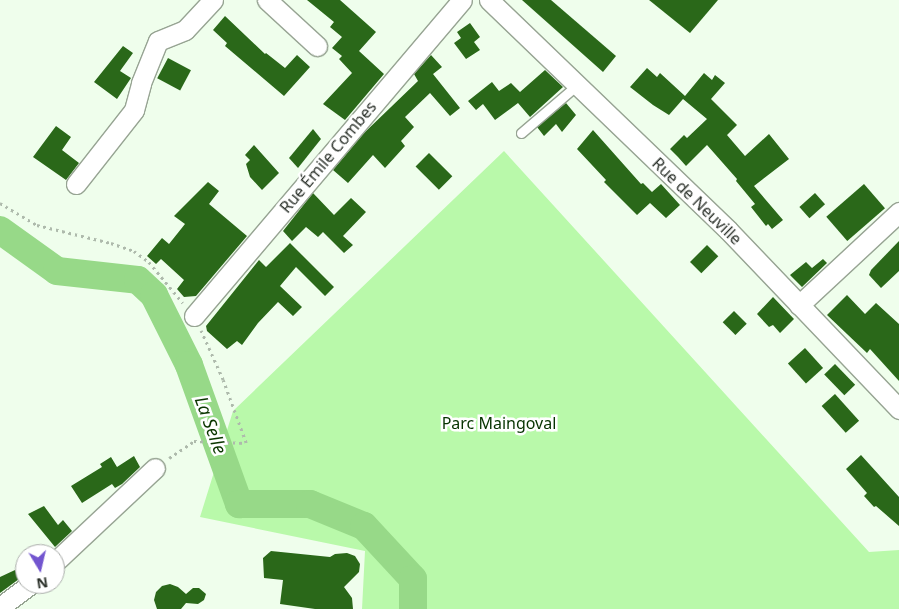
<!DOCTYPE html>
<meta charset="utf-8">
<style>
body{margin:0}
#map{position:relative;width:899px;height:609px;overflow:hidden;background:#effeec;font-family:"Noto Sans",sans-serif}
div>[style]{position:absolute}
.green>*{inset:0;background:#b9f9aa}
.river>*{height:28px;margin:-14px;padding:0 14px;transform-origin:14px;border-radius:14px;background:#97d988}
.building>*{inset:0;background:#2a6819;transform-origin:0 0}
.path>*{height:2.5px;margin-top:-1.25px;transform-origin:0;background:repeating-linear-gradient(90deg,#aebaac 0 2.5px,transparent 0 6.5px)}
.roads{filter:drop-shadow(1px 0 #97a493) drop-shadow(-1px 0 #97a493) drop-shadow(0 1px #97a493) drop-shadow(0 -1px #97a493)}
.lane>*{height:9px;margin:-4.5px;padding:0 4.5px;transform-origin:4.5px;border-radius:4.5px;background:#fff}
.street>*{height:19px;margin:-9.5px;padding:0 9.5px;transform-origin:9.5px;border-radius:9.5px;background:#fff}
span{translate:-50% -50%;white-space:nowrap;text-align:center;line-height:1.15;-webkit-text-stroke:5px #fff;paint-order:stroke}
.street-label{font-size:16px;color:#292f28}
.park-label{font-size:16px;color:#063300}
.water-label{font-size:18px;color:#0b3700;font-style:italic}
.north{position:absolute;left:15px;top:544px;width:50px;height:50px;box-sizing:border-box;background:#fff;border:1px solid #a9aca9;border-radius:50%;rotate:171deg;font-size:14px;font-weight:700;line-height:20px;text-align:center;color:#292f28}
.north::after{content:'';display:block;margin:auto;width:18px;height:22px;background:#7255cf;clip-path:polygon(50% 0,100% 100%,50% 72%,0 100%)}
</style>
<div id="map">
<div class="green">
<i style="clip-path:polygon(504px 151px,869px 552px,899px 550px,899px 609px,362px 609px,365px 551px,200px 517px,233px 411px)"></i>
</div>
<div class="river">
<i style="left:0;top:230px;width:70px;rotate:35.7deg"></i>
<i style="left:57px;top:271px;width:81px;rotate:6.3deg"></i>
<i style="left:138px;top:280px;width:22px;rotate:43deg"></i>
<i style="left:154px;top:295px;width:78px;rotate:63.4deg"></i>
<i style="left:189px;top:365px;width:148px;rotate:70.2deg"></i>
<i style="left:239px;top:504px;width:71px"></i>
<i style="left:310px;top:504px;width:58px;rotate:22.2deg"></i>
<i style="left:364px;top:526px;width:72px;rotate:47.2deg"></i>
<i style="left:413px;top:579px;width:30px;rotate:90deg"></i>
</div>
<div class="building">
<i style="clip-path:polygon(307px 0,340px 0,376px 32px,359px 51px,384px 74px,345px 120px,323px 104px,352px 73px,339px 59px,342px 56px,332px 48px,342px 37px,330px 27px,334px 22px)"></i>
<i style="clip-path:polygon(522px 0,551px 0,616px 56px,603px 72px)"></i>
<i style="clip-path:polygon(649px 0,718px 0,690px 33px)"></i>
<i style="clip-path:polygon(225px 16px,265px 54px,266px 53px,285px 68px,297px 55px,310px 67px,284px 96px,225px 46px,227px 43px,213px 30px)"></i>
<i style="clip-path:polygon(470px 23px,480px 37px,474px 42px,480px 50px,466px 59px,454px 43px,461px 38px,457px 32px)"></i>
<i style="clip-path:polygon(123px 46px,133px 53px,120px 71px,131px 78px,117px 99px,94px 82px)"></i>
<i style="clip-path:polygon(431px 55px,442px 67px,433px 74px,460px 108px,450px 116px,430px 93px,405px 117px,414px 127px,401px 141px,405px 146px,385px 168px,373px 155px,348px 183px,333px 170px,364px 133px,418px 81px,414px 74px)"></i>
<i style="left:168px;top:58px;width:26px;height:23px;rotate:28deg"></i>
<i style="clip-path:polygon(647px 68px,657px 77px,660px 73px,685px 96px,704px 73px,712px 80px,715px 75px,725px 83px,711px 99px,737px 125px,727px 135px,745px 156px,769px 134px,789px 159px,754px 186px,783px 220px,772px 229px,768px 224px,766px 226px,751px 207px,755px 204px,736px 181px,737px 179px,707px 145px,686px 166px,678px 157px,670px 149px,684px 135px,687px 138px,707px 119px,683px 99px,669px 115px,653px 105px,630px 87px)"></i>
<i style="clip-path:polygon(545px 70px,563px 87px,530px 117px,518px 103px,495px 120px,483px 104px,476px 110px,468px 101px,492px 82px,499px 91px,511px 83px,520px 92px)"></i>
<i style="clip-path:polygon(566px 103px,576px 115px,562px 132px,556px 124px,544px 136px,537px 127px)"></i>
<i style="clip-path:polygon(56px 126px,71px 137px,62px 150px,79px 163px,66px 180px,33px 157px)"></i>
<i style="clip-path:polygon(313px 129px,321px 139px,298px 168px,289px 158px)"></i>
<i style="clip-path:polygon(593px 130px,641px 184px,643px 183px,652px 192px,661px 184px,680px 205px,666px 218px,650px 203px,637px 215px,604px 182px,606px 180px,577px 149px)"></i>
<i style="clip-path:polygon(254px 145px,279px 173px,262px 190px,250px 177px,246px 164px,250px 160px,245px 155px)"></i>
<i style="left:429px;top:153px;width:33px;height:19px;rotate:45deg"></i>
<i style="clip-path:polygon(208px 182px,219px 191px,209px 204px,247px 236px,196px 296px,184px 297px,177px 289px,184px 280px,161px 259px,156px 264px,147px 256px,162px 238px,169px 244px,185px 224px,174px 216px)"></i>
<i style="left:864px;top:184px;width:32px;height:50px;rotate:49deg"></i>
<i style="clip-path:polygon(313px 193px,334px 215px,351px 198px,366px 212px,343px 236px,353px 245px,344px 253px,323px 232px,318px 237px,306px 227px,292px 241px,283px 231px)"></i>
<i style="left:815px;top:193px;width:15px;height:21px;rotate:48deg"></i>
<i style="clip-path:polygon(899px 241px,899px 271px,881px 288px,869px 275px,871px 270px)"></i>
<i style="clip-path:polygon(290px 243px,334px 287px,325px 296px,296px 267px,280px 286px,302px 307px,293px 316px,278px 302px,258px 323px,242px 345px,237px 341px,227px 349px,207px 331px,206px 326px,259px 260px,266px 267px)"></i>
<i style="left:707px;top:245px;width:16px;height:24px;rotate:45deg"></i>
<i style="clip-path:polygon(823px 259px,827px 263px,802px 287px,790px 275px,806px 262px,812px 268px)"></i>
<i style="clip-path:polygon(847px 295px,865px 314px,876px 303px,899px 324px,899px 381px,870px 349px,867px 353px,827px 315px)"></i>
<i style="clip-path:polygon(773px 297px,794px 319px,780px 333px,773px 325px,769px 327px,757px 314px)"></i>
<i style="left:734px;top:311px;width:18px;height:16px;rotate:45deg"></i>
<i style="left:805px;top:348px;width:27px;height:23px;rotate:48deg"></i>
<i style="left:835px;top:364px;width:29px;height:15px;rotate:46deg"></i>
<i style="left:835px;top:394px;width:36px;height:18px;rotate:48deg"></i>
<i style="clip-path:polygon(861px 455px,899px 497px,899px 526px,876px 506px,874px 507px,864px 496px,867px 493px,846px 469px)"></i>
<i style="clip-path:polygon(134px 456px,140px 467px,122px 484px,115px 488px,112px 484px,82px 503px,71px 486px,102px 467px,100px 464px,111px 457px,117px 467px)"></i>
<i style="clip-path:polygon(44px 506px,58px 525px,63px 520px,72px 531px,55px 547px,28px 514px)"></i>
<i style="clip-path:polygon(271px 551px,330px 557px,335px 554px,347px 553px,355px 556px,360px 564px,359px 572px,344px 587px,352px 598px,353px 609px,315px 609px,280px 604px,283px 580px,264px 578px,263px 558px)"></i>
<i style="clip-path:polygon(15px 570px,19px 579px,0 593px,0 577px)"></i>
<i style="clip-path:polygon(170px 584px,178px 587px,186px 594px,193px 588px,199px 588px,206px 594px,204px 600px,198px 604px,186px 603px,181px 609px,157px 609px,154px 600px,156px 592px,162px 586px)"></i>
</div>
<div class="path">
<i style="left:0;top:203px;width:43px;rotate:30.7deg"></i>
<i style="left:37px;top:225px;width:76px;rotate:13.7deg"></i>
<i style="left:111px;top:243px;width:24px;rotate:19deg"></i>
<i style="left:134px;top:251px;width:19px;rotate:36deg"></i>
<i style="left:149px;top:262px;width:53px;rotate:50.3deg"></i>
<i style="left:169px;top:458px;width:30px;rotate:-34deg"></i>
<i style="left:194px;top:441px;width:52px;rotate:2.2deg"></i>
<i style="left:246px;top:443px;width:67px;rotate:-110.1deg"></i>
<i style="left:223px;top:380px;width:54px;rotate:-114.2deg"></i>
</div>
<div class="roads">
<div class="lane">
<i style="left:521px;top:133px;width:74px;rotate:-40.6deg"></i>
</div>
<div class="street">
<i style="left:267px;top:0;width:68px;rotate:42.6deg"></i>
<i style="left:489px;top:0;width:332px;rotate:43.9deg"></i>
<i style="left:728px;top:230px;width:248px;rotate:46.3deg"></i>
<i style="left:76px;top:184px;width:94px;rotate:-51.9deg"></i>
<i style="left:134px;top:110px;width:28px;rotate:-75deg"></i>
<i style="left:141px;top:83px;width:45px;rotate:-68deg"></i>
<i style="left:158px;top:41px;width:29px;rotate:-22deg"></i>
<i style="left:185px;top:30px;width:41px;rotate:-47deg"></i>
<i style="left:799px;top:305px;width:137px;rotate:-42.9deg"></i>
<i style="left:194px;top:316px;width:414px;rotate:-49.7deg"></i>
<i style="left:55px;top:562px;width:137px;rotate:-43.2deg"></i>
<i style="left:0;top:607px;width:39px;rotate:-37deg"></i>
</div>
</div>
<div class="street-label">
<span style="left:328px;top:157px;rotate:-50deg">Rue Émile Combes</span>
<span style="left:697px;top:201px;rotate:44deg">Rue de Neuville</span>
</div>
<div class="park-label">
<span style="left:499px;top:423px">Parc Maingoval</span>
</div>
<div class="water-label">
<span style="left:211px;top:425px;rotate:70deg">La Selle</span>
</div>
<div class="north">N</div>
</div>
